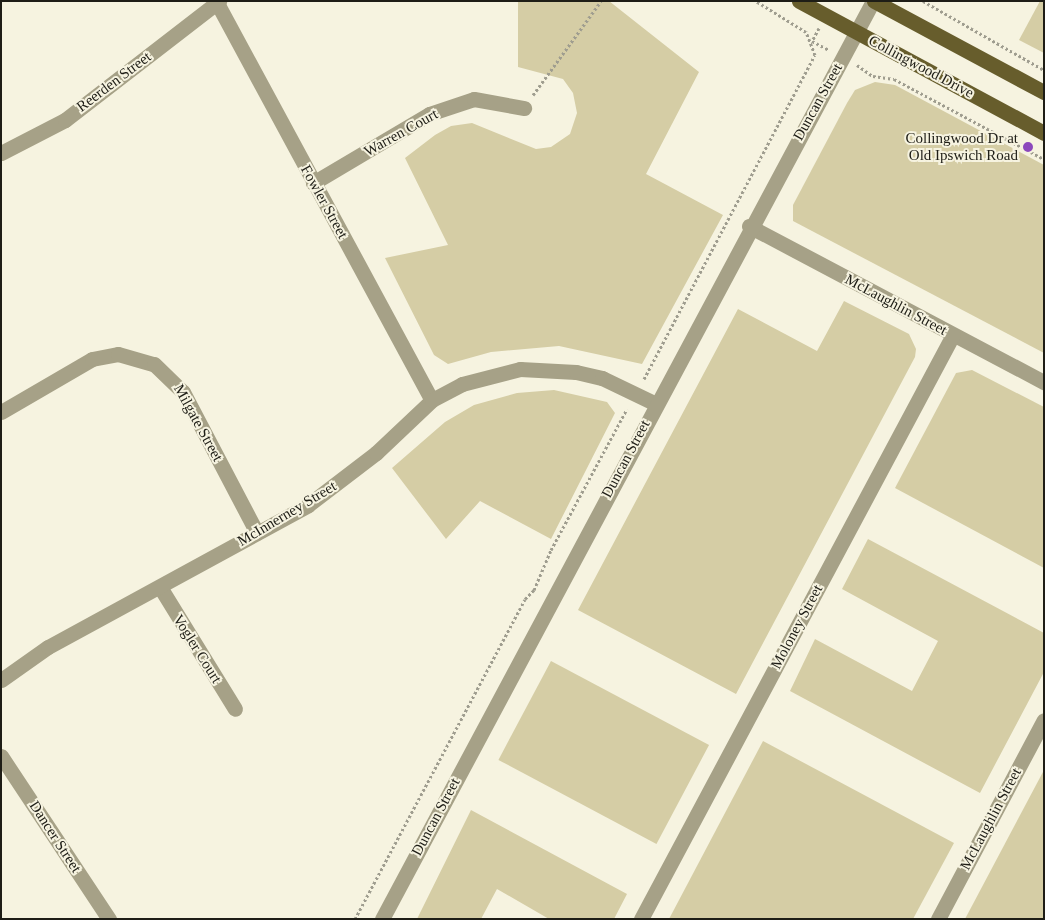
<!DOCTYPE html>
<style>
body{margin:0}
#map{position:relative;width:1045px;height:920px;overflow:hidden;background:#f6f3e0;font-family:Georgia,serif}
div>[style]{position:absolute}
.green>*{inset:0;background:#d5cda5;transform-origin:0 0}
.path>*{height:3px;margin-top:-1.5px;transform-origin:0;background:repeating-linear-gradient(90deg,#9f9d8f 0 2.5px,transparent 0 5px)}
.minor>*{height:15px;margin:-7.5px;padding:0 7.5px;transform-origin:7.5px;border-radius:7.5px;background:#a6a187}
.major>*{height:15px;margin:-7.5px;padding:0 7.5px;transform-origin:7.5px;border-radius:7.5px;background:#675d2c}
.dots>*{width:14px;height:14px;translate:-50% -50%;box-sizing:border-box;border:2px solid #f6f3e0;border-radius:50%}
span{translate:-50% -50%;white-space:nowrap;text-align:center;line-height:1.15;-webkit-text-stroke:4px #f6f3e0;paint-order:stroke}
.street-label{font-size:15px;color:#1e1d16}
.poi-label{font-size:15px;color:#1e1d16}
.right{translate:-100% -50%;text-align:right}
.frame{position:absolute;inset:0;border:2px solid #1e1d16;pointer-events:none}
</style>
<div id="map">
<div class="green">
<i style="clip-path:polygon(518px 1px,609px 1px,699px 72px,646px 174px,723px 215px,642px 364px,559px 346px,491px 352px,448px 364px,434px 355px,385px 258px,448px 245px,405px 158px,435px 135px,451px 126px,472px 123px,536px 149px,551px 147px,570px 134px,577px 113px,573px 93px,563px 79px,518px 67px)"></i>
<i style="clip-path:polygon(1040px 1px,1044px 1px,1044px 53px,1019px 40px)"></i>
<i style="clip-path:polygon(875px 82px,895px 85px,1044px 165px,1044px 353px,793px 221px,793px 205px,847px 103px,855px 90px)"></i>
<i style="clip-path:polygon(844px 301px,909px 334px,916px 349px,915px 357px,736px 694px,578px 610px,738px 309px,817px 351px)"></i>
<i style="clip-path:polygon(972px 370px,1044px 407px,1044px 568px,895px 488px,956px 373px)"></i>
<i style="clip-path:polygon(554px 390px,607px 402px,615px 413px,551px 539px,480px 501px,446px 539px,392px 468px,445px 422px,474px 405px,517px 393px)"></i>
<i style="clip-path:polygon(868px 539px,1044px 633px,1044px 672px,980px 793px,790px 691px,815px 639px,912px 691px,938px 641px,842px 589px)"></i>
<i style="left:551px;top:661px;width:179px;height:112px;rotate:28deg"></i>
<i style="clip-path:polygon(763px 741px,954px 843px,913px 919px,669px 919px)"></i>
<i style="clip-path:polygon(1044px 770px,1044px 919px,965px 919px)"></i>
<i style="clip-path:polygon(471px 810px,627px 894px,614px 919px,549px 919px,497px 889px,481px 919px,417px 919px)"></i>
</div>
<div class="path">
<i style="left:923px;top:1px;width:139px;rotate:29.7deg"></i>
<i style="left:819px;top:28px;width:15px;rotate:118deg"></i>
<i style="left:812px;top:41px;width:19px;rotate:28deg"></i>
<i style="left:857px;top:65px;width:19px;rotate:35deg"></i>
<i style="left:873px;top:76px;width:21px;rotate:8deg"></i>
<i style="left:894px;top:79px;width:170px;rotate:28.1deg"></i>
<i style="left:533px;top:95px;width:116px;rotate:-54.1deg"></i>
<i style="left:644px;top:379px;width:366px;rotate:-62.2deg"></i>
<i style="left:815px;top:55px;width:25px;rotate:-111deg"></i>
<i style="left:806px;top:32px;width:59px;rotate:-148.2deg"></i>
<i style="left:355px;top:919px;width:362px;rotate:-62deg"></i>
<i style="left:525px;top:599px;width:13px;rotate:-45deg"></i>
<i style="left:534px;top:590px;width:43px;rotate:-67deg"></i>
<i style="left:551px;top:550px;width:160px;rotate:-61.7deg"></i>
</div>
<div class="minor">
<i style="left:217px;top:3px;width:451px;rotate:61.6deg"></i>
<i style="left:1px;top:153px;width:72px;rotate:-27.3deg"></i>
<i style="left:65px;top:120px;width:195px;rotate:-37.7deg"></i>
<i style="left:313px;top:183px;width:135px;rotate:-30.7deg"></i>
<i style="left:429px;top:114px;width:47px;rotate:-18.4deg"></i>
<i style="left:474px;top:99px;width:51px;rotate:10.2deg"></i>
<i style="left:749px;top:226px;width:334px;rotate:27.9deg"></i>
<i style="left:1px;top:412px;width:105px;rotate:-30.2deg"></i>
<i style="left:92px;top:359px;width:26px;rotate:-11deg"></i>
<i style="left:118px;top:354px;width:37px;rotate:16deg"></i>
<i style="left:154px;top:364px;width:40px;rotate:44deg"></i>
<i style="left:183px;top:392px;width:159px;rotate:62.3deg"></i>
<i style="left:160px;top:587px;width:143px;rotate:58.4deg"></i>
<i style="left:1px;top:680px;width:57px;rotate:-35.1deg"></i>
<i style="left:48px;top:647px;width:296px;rotate:-28.6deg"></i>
<i style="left:308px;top:505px;width:86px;rotate:-37.4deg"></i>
<i style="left:376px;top:453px;width:77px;rotate:-43.4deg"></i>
<i style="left:432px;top:400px;width:34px;rotate:-28deg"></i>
<i style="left:462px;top:384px;width:60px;rotate:-14.5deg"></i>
<i style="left:520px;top:369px;width:56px;rotate:3.1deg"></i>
<i style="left:576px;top:372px;width:27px;rotate:13deg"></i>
<i style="left:602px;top:378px;width:60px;rotate:25.7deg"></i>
<i style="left:1px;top:756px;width:196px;rotate:56.5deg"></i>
<i style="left:382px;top:919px;width:1041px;rotate:-61.86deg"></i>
<i style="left:641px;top:919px;width:662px;rotate:-61.89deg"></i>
<i style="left:938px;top:919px;width:225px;rotate:-62deg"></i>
</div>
<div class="major">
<i style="left:799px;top:1px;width:278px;rotate:28.3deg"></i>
<i style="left:874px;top:1px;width:193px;rotate:28.2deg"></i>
</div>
<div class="dots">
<i style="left:1028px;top:147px;background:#8c48bc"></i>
</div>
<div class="street-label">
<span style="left:921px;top:67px;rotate:28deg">Collingwood Drive</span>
<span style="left:114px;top:82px;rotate:-37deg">Reerden Street</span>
<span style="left:818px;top:102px;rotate:-61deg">Duncan Street</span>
<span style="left:401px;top:133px;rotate:-29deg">Warren Court</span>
<span style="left:324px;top:202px;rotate:61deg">Fowler Street</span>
<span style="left:896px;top:305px;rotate:28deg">McLaughlin Street</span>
<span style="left:198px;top:423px;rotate:61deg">Milgate Street</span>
<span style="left:626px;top:459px;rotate:-62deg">Duncan Street</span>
<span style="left:287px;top:514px;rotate:-31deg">McInnerney Street</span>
<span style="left:797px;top:627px;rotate:-62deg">Moloney Street</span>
<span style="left:197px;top:649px;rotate:58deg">Vogler Court</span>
<span style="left:436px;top:817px;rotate:-62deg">Duncan Street</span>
<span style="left:991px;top:819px;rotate:-62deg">McLaughlin Street</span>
<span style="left:55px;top:837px;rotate:57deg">Dancer Street</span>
</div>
<div class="poi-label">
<span class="right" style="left:1018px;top:147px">Collingwood Dr at<br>Old Ipswich Road</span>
</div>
<div class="frame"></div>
</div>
